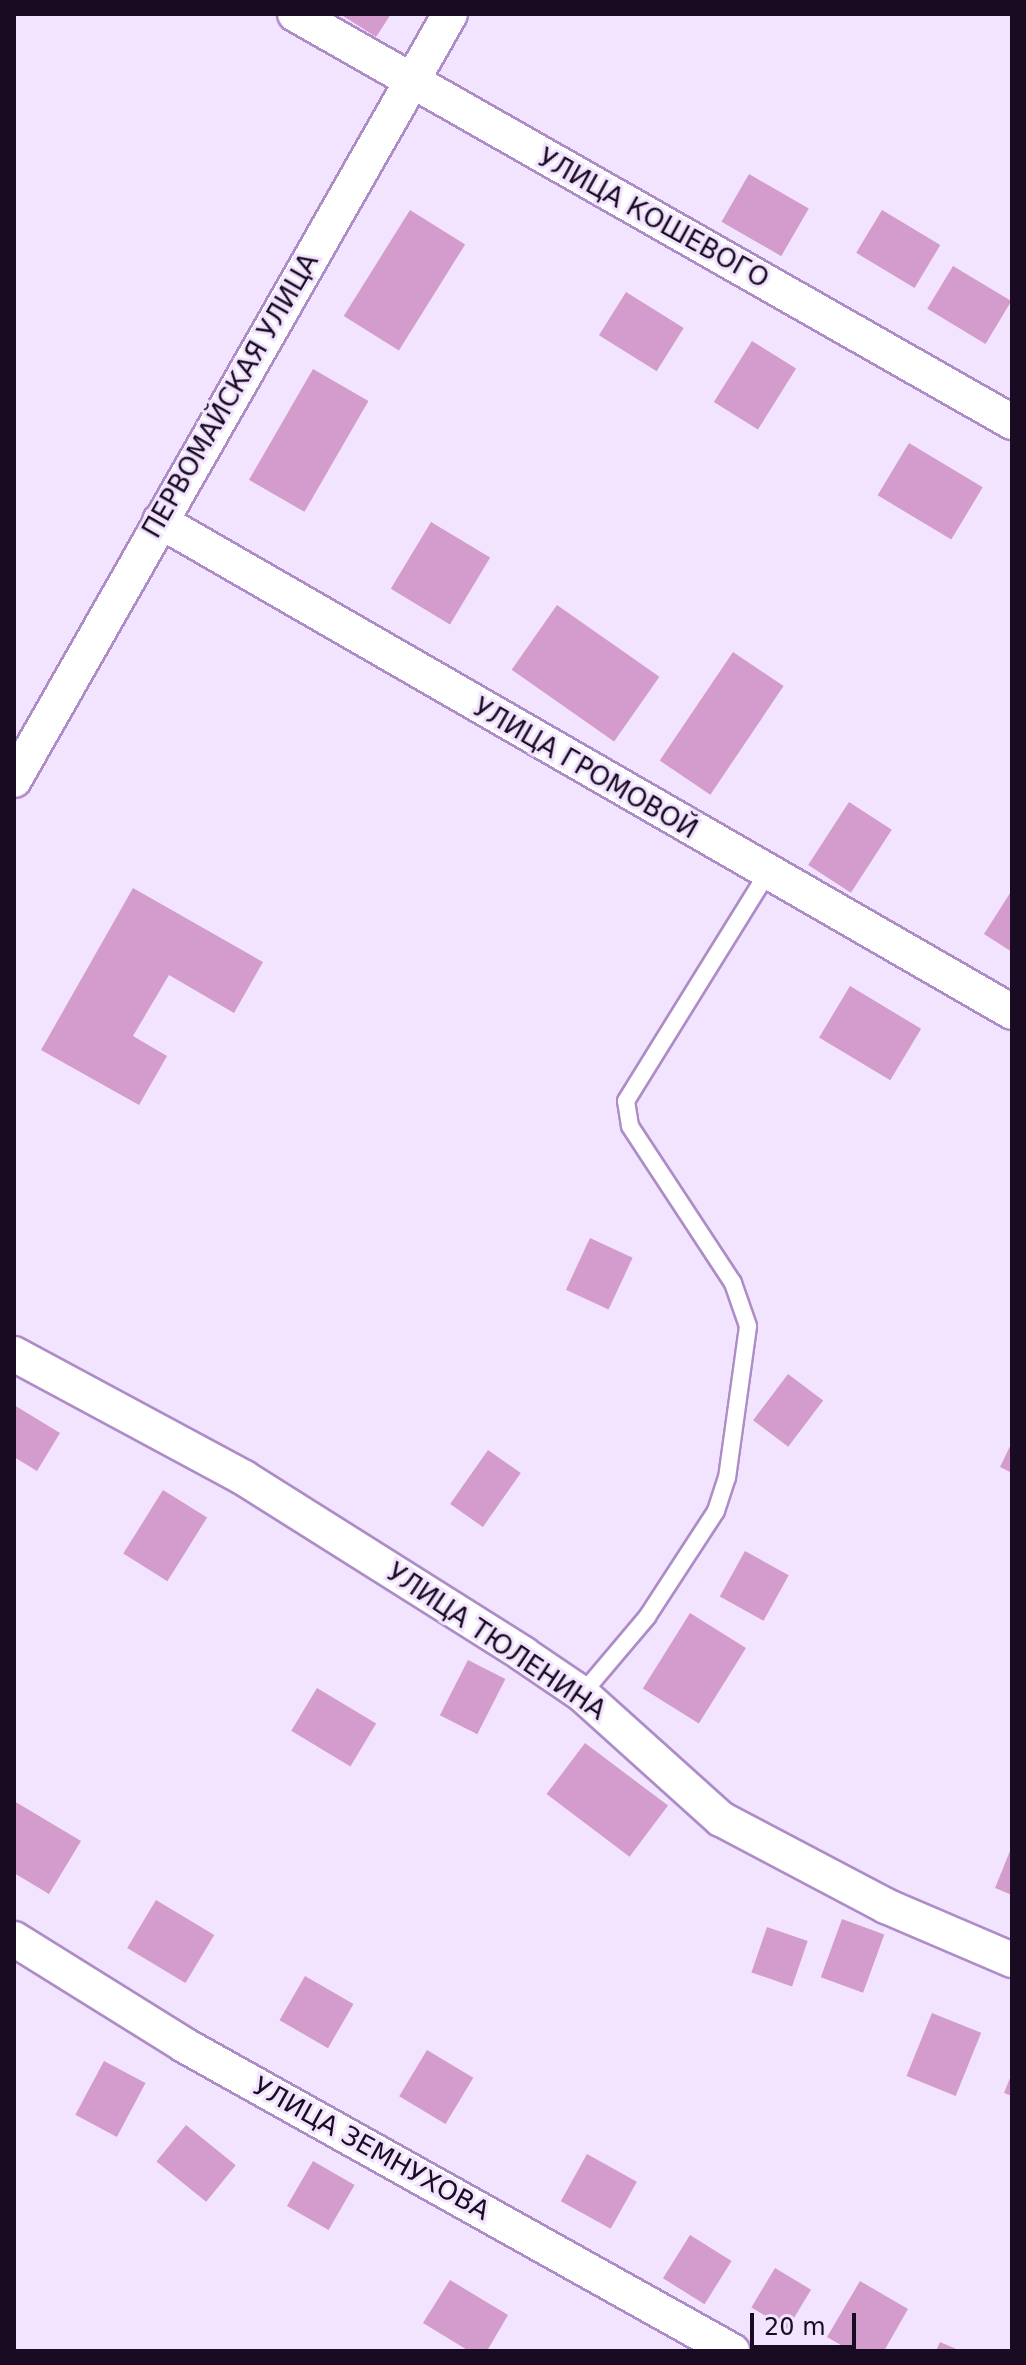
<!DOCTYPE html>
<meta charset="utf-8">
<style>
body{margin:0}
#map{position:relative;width:1026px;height:2365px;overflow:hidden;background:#f2e4fe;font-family:"DejaVu Sans",sans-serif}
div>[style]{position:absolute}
.building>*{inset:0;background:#d39ccd;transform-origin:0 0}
.roads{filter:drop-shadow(2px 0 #ae8cc8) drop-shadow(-2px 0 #ae8cc8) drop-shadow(0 2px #ae8cc8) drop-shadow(0 -2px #ae8cc8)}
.service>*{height:16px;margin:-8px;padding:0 8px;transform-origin:8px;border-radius:8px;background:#fff}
.minor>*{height:34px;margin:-17px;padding:0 17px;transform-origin:17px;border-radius:17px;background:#fff}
span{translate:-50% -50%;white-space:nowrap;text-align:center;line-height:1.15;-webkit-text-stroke:6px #f2e4fe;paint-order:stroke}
.street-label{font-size:26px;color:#190c22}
.frame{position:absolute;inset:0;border:16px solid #190c22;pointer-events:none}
.scale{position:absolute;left:750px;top:2313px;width:106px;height:36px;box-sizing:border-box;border:4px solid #190c22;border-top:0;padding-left:10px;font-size:24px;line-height:28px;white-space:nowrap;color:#190c22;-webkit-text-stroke:6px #f2e4fe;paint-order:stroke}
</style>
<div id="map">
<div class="building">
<i style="clip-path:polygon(340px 14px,391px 14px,376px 37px)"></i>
<i style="left:749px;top:174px;width:69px;height:55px;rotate:30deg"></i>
<i style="left:410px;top:210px;width:65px;height:125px;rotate:32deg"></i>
<i style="left:882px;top:210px;width:68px;height:50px;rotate:31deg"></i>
<i style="left:953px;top:266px;width:68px;height:50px;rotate:31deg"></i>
<i style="left:626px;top:292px;width:68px;height:51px;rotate:32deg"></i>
<i style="left:752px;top:341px;width:52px;height:72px;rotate:32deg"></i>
<i style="left:313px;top:369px;width:64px;height:128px;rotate:30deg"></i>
<i style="left:909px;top:443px;width:86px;height:61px;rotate:31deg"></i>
<i style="left:431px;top:522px;width:69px;height:78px;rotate:31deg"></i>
<i style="left:557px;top:605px;width:125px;height:79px;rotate:35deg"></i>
<i style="left:733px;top:652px;width:61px;height:131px;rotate:34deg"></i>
<i style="left:849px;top:802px;width:51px;height:75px;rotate:33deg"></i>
<i style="clip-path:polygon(133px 888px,263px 962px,234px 1013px,169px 975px,133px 1036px,167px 1056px,139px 1105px,41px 1050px)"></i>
<i style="clip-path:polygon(1012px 890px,1012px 952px,984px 934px)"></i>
<i style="left:850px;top:986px;width:83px;height:60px;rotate:31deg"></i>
<i style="left:590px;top:1238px;width:47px;height:57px;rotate:25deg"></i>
<i style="left:788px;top:1374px;width:44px;height:58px;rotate:37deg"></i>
<i style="clip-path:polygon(14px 1405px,60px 1433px,37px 1471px,14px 1457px)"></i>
<i style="clip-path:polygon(1012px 1442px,1012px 1473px,1000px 1467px)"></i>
<i style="left:488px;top:1450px;width:40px;height:66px;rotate:35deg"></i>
<i style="left:163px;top:1490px;width:52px;height:75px;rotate:32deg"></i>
<i style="left:745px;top:1551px;width:50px;height:52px;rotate:29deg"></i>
<i style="left:690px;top:1613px;width:66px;height:89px;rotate:32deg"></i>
<i style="left:468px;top:1660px;width:42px;height:62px;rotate:27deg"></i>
<i style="left:317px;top:1688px;width:69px;height:50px;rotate:31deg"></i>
<i style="left:585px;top:1743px;width:104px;height:64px;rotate:37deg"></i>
<i style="clip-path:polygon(14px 1801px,81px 1841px,49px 1894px,14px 1873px)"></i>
<i style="clip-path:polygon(1012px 1846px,1012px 1895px,995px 1888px)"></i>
<i style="left:156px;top:1900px;width:68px;height:56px;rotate:31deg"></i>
<i style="left:842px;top:1919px;width:45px;height:62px;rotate:20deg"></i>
<i style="left:767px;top:1927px;width:43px;height:48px;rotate:19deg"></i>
<i style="left:305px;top:1976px;width:56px;height:51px;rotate:30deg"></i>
<i style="left:932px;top:2013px;width:53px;height:68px;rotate:22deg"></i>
<i style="left:427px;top:2050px;width:54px;height:54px;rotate:31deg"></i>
<i style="left:104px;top:2061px;width:47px;height:61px;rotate:28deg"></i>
<i style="clip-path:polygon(1012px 2073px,1012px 2096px,1004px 2093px)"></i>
<i style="left:186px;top:2125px;width:64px;height:47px;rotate:39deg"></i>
<i style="left:587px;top:2154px;width:57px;height:54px;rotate:29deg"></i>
<i style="left:313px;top:2161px;width:48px;height:52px;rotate:30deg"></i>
<i style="left:690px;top:2235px;width:49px;height:51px;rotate:32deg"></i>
<i style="left:775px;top:2268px;width:42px;height:46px;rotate:31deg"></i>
<i style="clip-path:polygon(450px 2280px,508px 2315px,487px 2351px,469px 2351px,423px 2323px)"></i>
<i style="clip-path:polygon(860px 2281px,908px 2309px,884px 2351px,851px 2351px,827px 2337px)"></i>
<i style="clip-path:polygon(940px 2342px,961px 2351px,936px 2351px)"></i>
</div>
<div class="roads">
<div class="service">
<i style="left:582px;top:1694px;width:101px;rotate:-49.8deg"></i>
<i style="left:647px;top:1617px;width:126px;rotate:-56.9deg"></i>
<i style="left:716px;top:1511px;width:35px;rotate:-72deg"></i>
<i style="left:727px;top:1478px;width:153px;rotate:-82.1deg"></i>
<i style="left:748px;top:1326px;width:46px;rotate:-109.2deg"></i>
<i style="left:733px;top:1283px;width:188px;rotate:-123.3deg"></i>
<i style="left:630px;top:1126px;width:25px;rotate:-99deg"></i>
<i style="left:626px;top:1101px;width:266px;rotate:-58.2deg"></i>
</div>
<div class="minor">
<i style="left:295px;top:14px;width:825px;rotate:29.64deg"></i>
<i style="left:160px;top:521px;width:983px;rotate:29.95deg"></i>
<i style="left:14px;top:780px;width:881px;rotate:-60.35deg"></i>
<i style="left:14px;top:1354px;width:261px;rotate:28.3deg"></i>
<i style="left:244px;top:1478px;width:330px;rotate:32.2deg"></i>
<i style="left:523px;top:1654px;width:71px;rotate:34.1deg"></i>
<i style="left:582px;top:1694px;width:187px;rotate:42deg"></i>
<i style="left:721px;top:1819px;width:187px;rotate:27.8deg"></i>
<i style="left:886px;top:1906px;width:137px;rotate:23.2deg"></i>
<i style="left:14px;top:1939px;width:200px;rotate:31.9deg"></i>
<i style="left:184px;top:2045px;width:628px;rotate:29.18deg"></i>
</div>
</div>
<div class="street-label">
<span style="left:653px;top:219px;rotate:29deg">УЛИЦА КОШЕВОГО</span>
<span style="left:231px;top:396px;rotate:-60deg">ПЕРВОМАЙСКАЯ УЛИЦА</span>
<span style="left:585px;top:769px;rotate:30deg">УЛИЦА ГРОМОВОЙ</span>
<span style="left:496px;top:1642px;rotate:34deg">УЛИЦА ТЮЛЕНИНА</span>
<span style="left:371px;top:2149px;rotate:29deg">УЛИЦА ЗЕМНУХОВА</span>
</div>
<div class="frame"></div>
<div class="scale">20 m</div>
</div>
